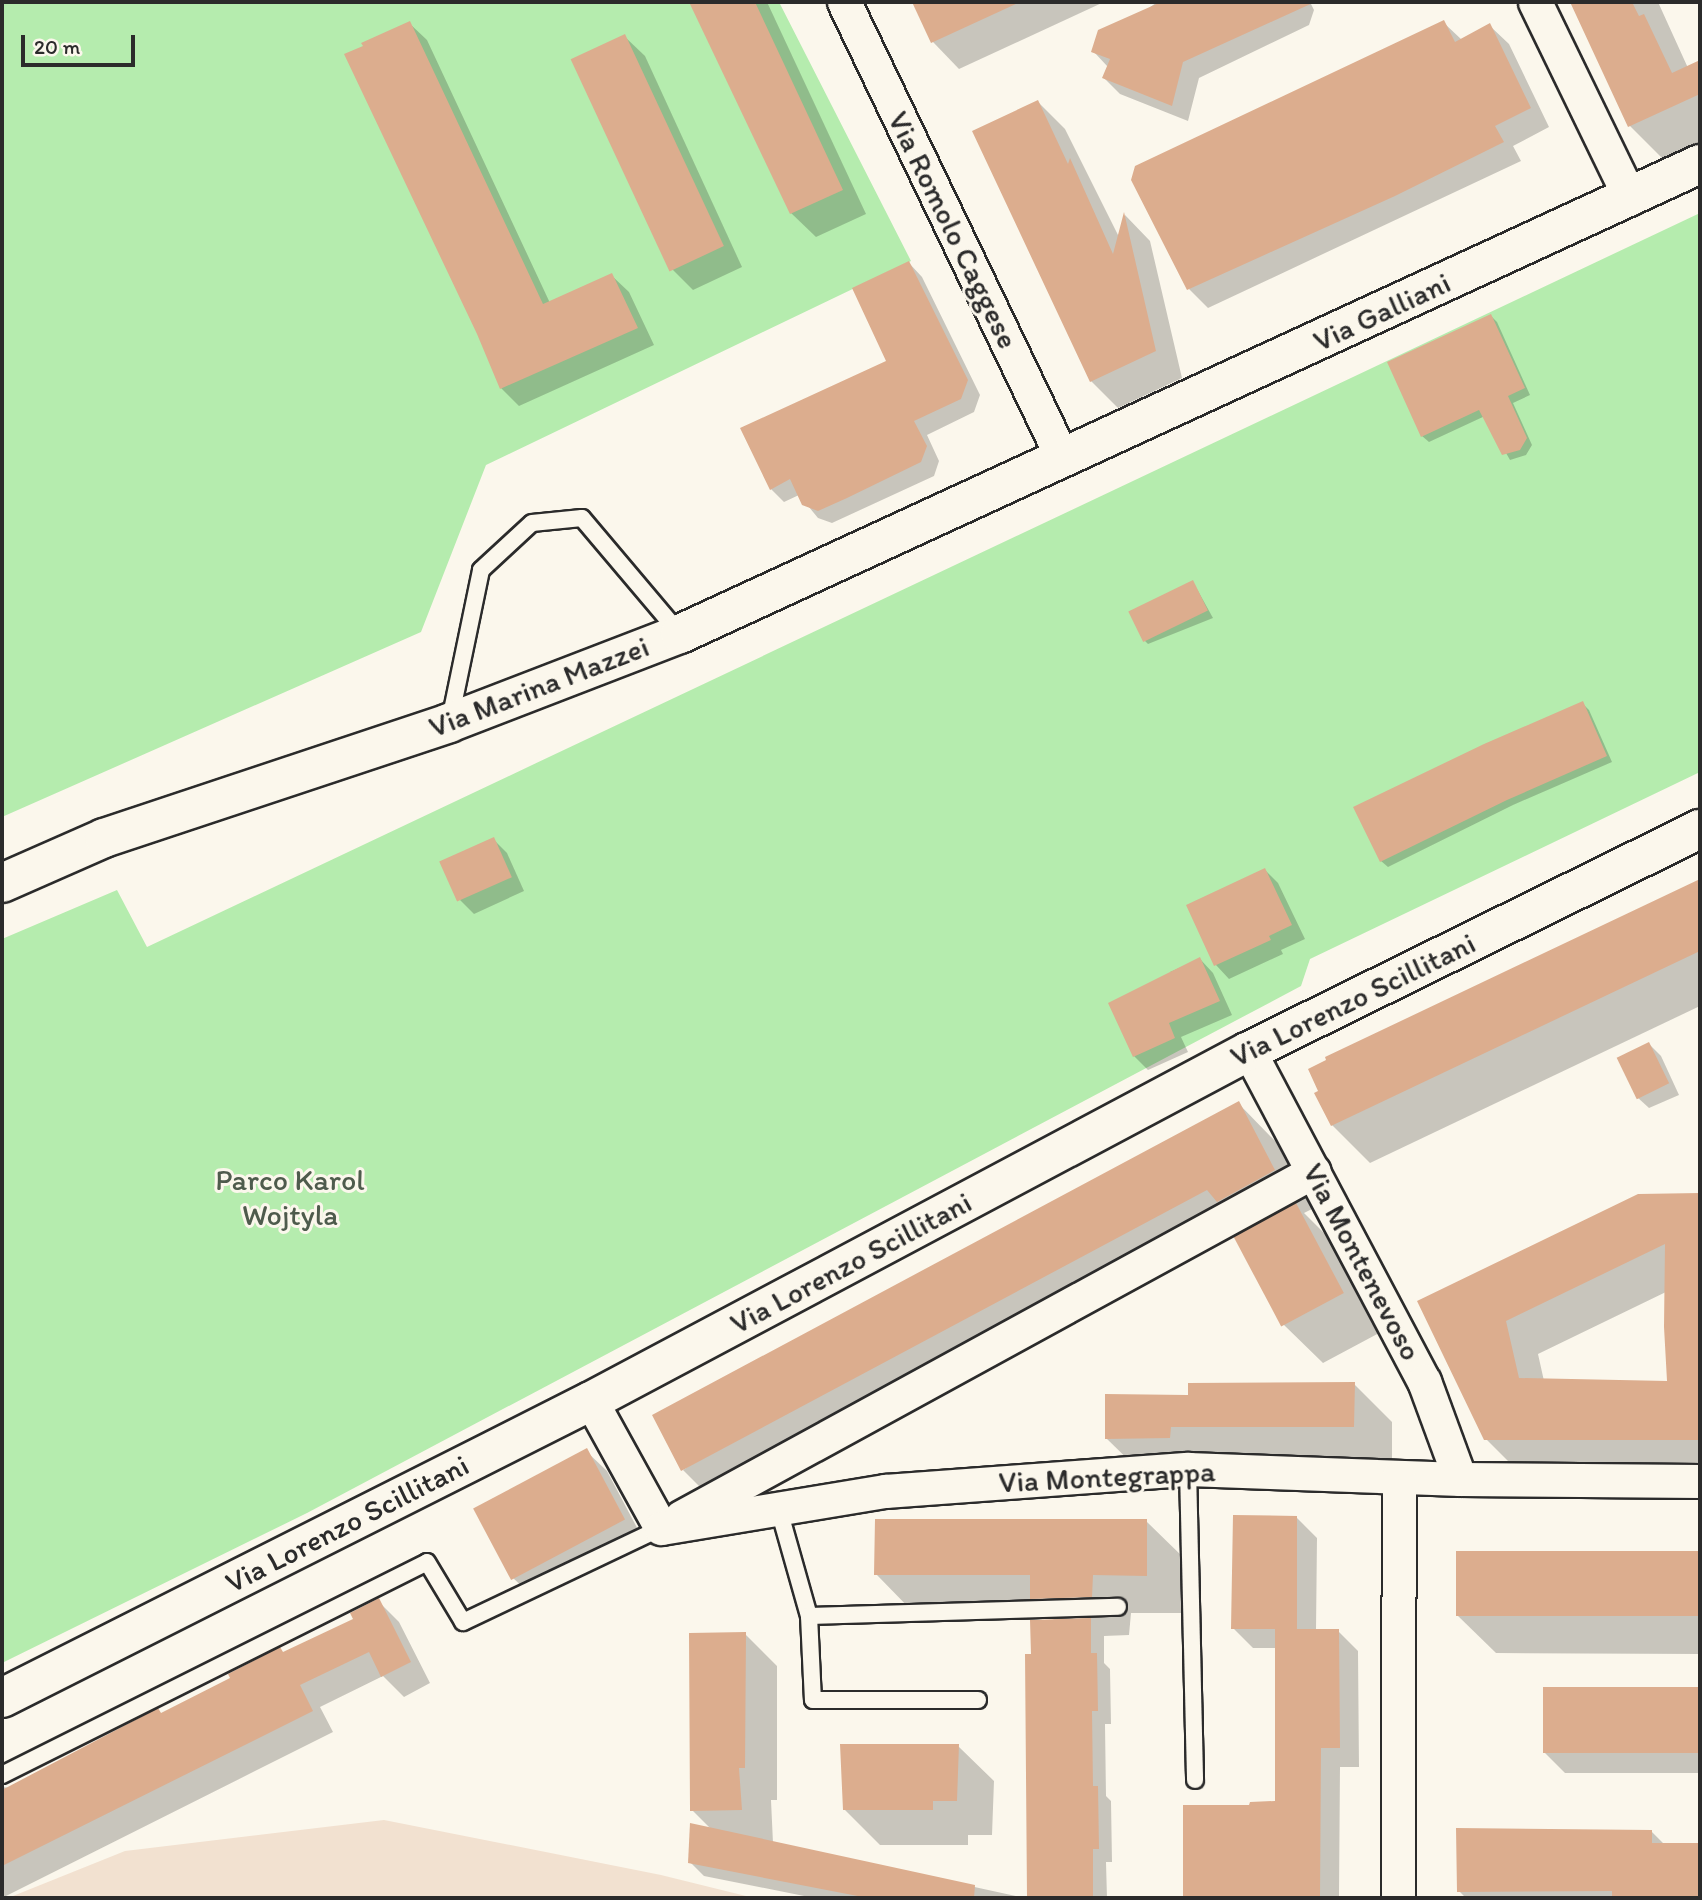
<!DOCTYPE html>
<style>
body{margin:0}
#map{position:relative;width:1702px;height:1900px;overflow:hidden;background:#fbf7ec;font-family:Itim,sans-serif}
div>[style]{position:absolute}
.built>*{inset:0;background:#f2e1d0}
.green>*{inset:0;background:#b5ecae}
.shadow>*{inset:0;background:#0003}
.building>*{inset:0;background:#dcad8e;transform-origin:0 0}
.roads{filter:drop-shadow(2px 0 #2b2b2b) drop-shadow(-2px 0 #2b2b2b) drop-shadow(0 2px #2b2b2b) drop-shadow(0 -2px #2b2b2b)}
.service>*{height:16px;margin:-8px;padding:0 8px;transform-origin:8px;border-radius:8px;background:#fbf7ec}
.minor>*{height:33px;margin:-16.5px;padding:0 16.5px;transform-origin:16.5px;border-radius:16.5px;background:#fbf7ec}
.tertiary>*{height:38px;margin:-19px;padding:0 19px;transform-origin:19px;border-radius:19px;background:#fbf7ec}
span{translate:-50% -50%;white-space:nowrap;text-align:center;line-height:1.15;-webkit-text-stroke:6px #fbf7ec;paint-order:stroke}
.street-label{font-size:30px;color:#2b2b2b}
.park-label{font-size:30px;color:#4e5b4c}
.frame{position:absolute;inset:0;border:4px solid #2b2b2b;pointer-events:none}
.scale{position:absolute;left:21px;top:35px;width:114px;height:32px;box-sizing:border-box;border:4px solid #2b2b2b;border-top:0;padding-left:9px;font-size:21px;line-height:24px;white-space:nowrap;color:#2b2b2b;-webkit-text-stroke:5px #fbf7ec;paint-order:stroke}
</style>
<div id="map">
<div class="built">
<i style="clip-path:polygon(384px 1820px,661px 1875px,754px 1898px,8px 1898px,125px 1851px)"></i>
</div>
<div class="green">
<i style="clip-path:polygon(2px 2px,779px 2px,911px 261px,486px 465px,421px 632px,2px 817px)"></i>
<i style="clip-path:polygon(1700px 213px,1700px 772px,1310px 959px,1301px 986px,307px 1513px,2px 1663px,2px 939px,117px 890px,147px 947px)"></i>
</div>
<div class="shadow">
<i style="clip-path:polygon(691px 2px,767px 2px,866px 214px,816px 237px,791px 213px)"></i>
<i style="clip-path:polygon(914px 2px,1104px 2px,959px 69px,933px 42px)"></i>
<i style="clip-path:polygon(1157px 2px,1310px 2px,1314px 10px,1309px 25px,1199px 78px,1188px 121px,1120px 94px,1104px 78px,1108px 67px,1093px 51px)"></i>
<i style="clip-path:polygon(1572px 2px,1658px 2px,1688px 68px,1700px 62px,1700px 149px,1668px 164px,1630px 126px)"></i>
<i style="clip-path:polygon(409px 23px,427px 40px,550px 303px,611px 275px,629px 292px,654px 345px,519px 406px,501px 388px)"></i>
<i style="clip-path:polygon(1444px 23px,1462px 40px,1490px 26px,1509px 44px,1549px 127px,1513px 146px,1521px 161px,1208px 308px,1189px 289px)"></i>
<i style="clip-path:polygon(624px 36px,645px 56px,742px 267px,693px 290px,672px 269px)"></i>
<i style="clip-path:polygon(1038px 102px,1065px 129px,1119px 237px,1125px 215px,1150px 241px,1182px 378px,1118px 408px,1091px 381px)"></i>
<i style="clip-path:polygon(909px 263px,922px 277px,980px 395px,974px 412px,927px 435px,939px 461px,934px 476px,832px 523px,818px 518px,799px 495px,784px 502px,771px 489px,888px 361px)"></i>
<i style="clip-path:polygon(1491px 316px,1497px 322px,1530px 395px,1513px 403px,1532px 445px,1526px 455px,1510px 460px,1485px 416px,1429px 442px,1422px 436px)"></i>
<i style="clip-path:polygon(1193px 582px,1213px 618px,1148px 644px,1142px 638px)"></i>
<i style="clip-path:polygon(1583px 704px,1589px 710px,1612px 762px,1513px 805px,1388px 867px,1381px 861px)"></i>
<i style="clip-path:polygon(493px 839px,507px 853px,524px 891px,474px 914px,460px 900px)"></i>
<i style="clip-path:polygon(1265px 870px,1278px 883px,1305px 939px,1281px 950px,1283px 954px,1229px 979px,1216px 965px,1188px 906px)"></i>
<i style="clip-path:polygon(1700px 882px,1700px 1006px,1370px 1163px,1332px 1125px,1321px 1091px,1327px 1058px)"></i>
<i style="clip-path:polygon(1200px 959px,1213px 973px,1232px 1015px,1181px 1037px,1188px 1052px,1148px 1070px,1134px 1056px,1171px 976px,1170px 972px)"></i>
<i style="clip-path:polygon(1649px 1044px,1661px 1056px,1679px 1095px,1649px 1108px,1637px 1097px)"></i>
<i style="clip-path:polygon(1238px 1103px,1276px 1142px,1312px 1209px,1304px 1213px,1334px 1243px,1381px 1332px,1323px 1363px,1284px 1325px,1237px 1237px,1248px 1231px,1245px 1228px,721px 1508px,683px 1470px)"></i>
<i style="clip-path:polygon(evenodd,1639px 1195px,1700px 1195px,1700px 1472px,1519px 1472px,1486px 1439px,1419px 1302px,1639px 1195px,1668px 1291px,1669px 1383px,1544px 1381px,1538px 1354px,1668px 1291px)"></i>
<i style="clip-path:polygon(1354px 1384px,1392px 1422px,1392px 1465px,1145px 1476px,1106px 1438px,1190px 1396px)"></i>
<i style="clip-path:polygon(586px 1451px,607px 1471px,644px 1541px,532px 1596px,511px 1576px)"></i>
<i style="clip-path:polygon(1297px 1518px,1317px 1538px,1316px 1631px,1338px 1631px,1358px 1651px,1359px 1767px,1340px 1767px,1339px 1896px,1342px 1898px,1185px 1898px,1184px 1806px,1250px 1807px,1276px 1803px,1277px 1648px,1253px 1648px,1233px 1628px)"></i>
<i style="clip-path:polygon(1146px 1521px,1185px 1559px,1184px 1613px,1131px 1613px,1129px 1635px,1104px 1636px,1104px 1663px,1110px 1669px,1111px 1724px,1105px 1724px,1106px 1796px,1111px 1801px,1112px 1862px,1106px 1862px,1107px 1898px,1028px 1898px,1027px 1655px,1032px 1655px,1055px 1621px,1046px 1612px,914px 1613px,876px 1574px)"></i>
<i style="clip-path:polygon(1457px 1552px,1700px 1553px,1700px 1654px,1496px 1653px,1457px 1615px)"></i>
<i style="clip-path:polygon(378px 1601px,399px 1622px,430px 1683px,404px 1697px,383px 1676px,320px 1707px,333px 1732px,2px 1898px,2px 1787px,10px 1788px,355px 1619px)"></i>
<i style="clip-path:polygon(745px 1634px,777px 1666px,777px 1800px,771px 1800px,773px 1843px,1025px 1898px,814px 1898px,704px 1876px,690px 1862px,712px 1830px,692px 1810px)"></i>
<i style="clip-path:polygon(1545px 1689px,1700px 1689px,1700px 1773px,1565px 1773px,1544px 1752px)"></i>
<i style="clip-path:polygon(958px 1746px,994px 1781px,992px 1835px,968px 1835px,968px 1845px,880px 1845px,844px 1809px)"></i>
<i style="clip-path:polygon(1651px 1831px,1665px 1845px,1700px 1845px,1700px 1898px,1466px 1898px,1459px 1891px)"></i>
</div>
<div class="building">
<i style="clip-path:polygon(689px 2px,755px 2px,843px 190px,790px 214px)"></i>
<i style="clip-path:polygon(912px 2px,1020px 2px,931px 43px)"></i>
<i style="clip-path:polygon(1161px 2px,1315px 2px,1183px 62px,1172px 106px,1102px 78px,1110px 59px,1091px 52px,1098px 30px)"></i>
<i style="clip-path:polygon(1570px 2px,1632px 2px,1639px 16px,1644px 14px,1672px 73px,1700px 60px,1700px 94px,1628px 127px)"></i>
<i style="clip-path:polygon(1444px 20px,1455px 42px,1490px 23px,1531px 108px,1495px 126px,1504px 142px,1395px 196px,1187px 290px,1131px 180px,1135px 166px)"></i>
<i style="clip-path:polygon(410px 21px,543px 304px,612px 273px,638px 328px,500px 389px,477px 334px,344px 54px,363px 46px,361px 43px)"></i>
<i style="left:625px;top:34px;width:234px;height:60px;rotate:65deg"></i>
<i style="clip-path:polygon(1038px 100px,1068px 164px,1070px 158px,1113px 254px,1124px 212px,1156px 351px,1090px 382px,972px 131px)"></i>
<i style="clip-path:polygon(909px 261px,968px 380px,961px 399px,914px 421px,927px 446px,921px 462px,847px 498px,818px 511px,802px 505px,790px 479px,770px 490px,740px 428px,886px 361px,852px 288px)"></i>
<i style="clip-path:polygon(1491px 314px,1525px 388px,1508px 396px,1527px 438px,1520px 450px,1502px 455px,1479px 410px,1421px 437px,1387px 362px)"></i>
<i style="left:1193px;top:580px;width:34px;height:72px;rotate:64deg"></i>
<i style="clip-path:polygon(1583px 701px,1607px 756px,1507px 800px,1380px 862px,1353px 807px,1484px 744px)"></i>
<i style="left:494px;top:837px;width:44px;height:60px;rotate:66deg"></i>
<i style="clip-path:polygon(1265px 868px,1292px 925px,1269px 936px,1271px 940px,1214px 966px,1186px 905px)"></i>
<i style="clip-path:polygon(1700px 879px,1700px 951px,1331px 1126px,1314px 1093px,1318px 1091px,1308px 1069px,1326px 1060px,1325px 1057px)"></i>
<i style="clip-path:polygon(1200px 957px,1220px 1001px,1169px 1023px,1175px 1038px,1133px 1057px,1108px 1003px)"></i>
<i style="left:1649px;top:1042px;width:46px;height:36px;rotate:64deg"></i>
<i style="clip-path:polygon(1239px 1101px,1275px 1170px,1217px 1202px,1207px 1190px,681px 1471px,652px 1415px)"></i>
<i style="clip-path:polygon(evenodd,1700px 1193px,1700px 1440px,1484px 1440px,1417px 1301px,1638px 1194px,1700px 1193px,1665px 1244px,1664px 1327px,1667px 1381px,1519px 1378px,1506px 1321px,1665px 1244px)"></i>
<i style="left:1296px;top:1203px;width:102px;height:71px;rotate:62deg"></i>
<i style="clip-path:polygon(1355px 1382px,1354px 1427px,1171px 1427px,1170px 1438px,1105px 1439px,1105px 1394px,1188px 1395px,1188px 1383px)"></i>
<i style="left:587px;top:1448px;width:81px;height:129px;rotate:62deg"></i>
<i style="clip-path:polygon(1233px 1515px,1297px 1516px,1297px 1629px,1339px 1629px,1340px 1748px,1321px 1748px,1320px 1898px,1183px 1898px,1183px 1805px,1249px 1805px,1250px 1802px,1275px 1801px,1275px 1629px,1231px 1629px)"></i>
<i style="clip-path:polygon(875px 1519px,1147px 1519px,1147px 1576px,1093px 1575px,1092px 1597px,1030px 1599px,1030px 1575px,874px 1575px)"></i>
<i style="left:1456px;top:1551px;width:244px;height:65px"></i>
<i style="clip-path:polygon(379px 1598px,411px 1662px,381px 1677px,369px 1652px,300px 1685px,313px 1711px,2px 1866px,2px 1790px,158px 1708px,161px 1713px,230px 1678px,228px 1674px,280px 1647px,283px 1652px,353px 1619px,350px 1613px)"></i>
<i style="clip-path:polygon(1091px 1618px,1091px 1653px,1097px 1653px,1098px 1711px,1092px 1711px,1093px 1786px,1098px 1786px,1099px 1849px,1093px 1849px,1093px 1898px,1027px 1898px,1025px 1654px,1031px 1654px,1030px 1620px)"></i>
<i style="clip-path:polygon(746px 1632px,745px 1768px,739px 1768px,742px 1810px,690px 1811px,689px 1633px)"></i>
<i style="left:1543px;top:1687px;width:157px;height:66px"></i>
<i style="clip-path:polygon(840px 1744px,959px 1744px,957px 1801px,933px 1801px,933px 1810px,843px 1810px)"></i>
<i style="clip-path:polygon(690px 1823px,975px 1885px,974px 1898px,868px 1898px,688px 1863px)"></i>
<i style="clip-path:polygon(1456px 1828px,1652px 1830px,1652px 1843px,1700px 1843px,1700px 1898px,1612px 1898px,1612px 1891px,1457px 1892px)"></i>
</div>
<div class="roads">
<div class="service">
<i style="left:450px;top:720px;width:153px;rotate:-78.3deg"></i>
<i style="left:481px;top:570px;width:69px;rotate:-42.7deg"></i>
<i style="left:532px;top:523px;width:50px;rotate:-5.7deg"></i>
<i style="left:582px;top:518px;width:152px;rotate:49.8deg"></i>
<i style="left:1188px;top:1469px;width:311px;rotate:88.7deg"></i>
<i style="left:779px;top:1510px;width:110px;rotate:74.2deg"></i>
<i style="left:809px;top:1616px;width:84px;rotate:87.3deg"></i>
<i style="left:813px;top:1700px;width:165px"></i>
<i style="left:809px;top:1616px;width:309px;rotate:-1.7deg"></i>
<i style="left:2px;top:1775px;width:475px;rotate:-26.6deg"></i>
<i style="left:427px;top:1562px;width:70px;rotate:59deg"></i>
<i style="left:463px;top:1622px;width:219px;rotate:-25.4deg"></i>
</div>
<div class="minor">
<i style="left:844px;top:2px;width:507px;rotate:64.4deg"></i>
<i style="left:1535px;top:2px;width:218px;rotate:64.1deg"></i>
<i style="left:1249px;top:1051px;width:374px;rotate:62.1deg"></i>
<i style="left:1424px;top:1381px;width:104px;rotate:69.8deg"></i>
<i style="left:591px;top:1401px;width:145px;rotate:61.1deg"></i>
<i style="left:661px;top:1528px;width:227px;rotate:-9.4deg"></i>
<i style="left:885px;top:1491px;width:304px;rotate:-4.2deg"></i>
<i style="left:1188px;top:1469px;width:272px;rotate:2.1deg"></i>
<i style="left:1460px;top:1479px;width:240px;rotate:0.5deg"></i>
<i style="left:681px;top:1517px;width:721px;rotate:-28.66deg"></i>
<i style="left:1398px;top:1898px;width:421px;rotate:-89.9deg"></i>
</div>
<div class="tertiary">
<i style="left:2px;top:883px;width:111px;rotate:-23.8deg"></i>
<i style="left:104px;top:838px;width:364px;rotate:-18.4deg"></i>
<i style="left:449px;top:723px;width:248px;rotate:-21.1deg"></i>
<i style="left:680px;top:634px;width:1123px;rotate:-24.74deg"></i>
<i style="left:2px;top:1698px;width:660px;rotate:-26.76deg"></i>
<i style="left:591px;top:1401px;width:745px;rotate:-28.01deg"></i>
<i style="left:1249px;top:1051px;width:503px;rotate:-26.21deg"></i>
</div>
</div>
<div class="street-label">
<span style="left:953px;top:230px;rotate:64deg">Via Romolo Caggese</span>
<span style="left:1382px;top:312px;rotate:-25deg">Via Galliani</span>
<span style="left:539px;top:687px;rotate:-21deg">Via Marina Mazzei</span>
<span style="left:1353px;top:1000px;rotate:-26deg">Via Lorenzo Scillitani</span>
<span style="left:1362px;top:1262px;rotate:62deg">Via Montenevoso</span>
<span style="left:851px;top:1263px;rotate:-28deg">Via Lorenzo Scillitani</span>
<span style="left:1107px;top:1477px;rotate:-3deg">Via Montegrappa</span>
<span style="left:347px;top:1524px;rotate:-27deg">Via Lorenzo Scillitani</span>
</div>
<div class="park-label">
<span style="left:290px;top:1197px">Parco Karol<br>Wojtyla</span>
</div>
<div class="frame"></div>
<div class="scale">20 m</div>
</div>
